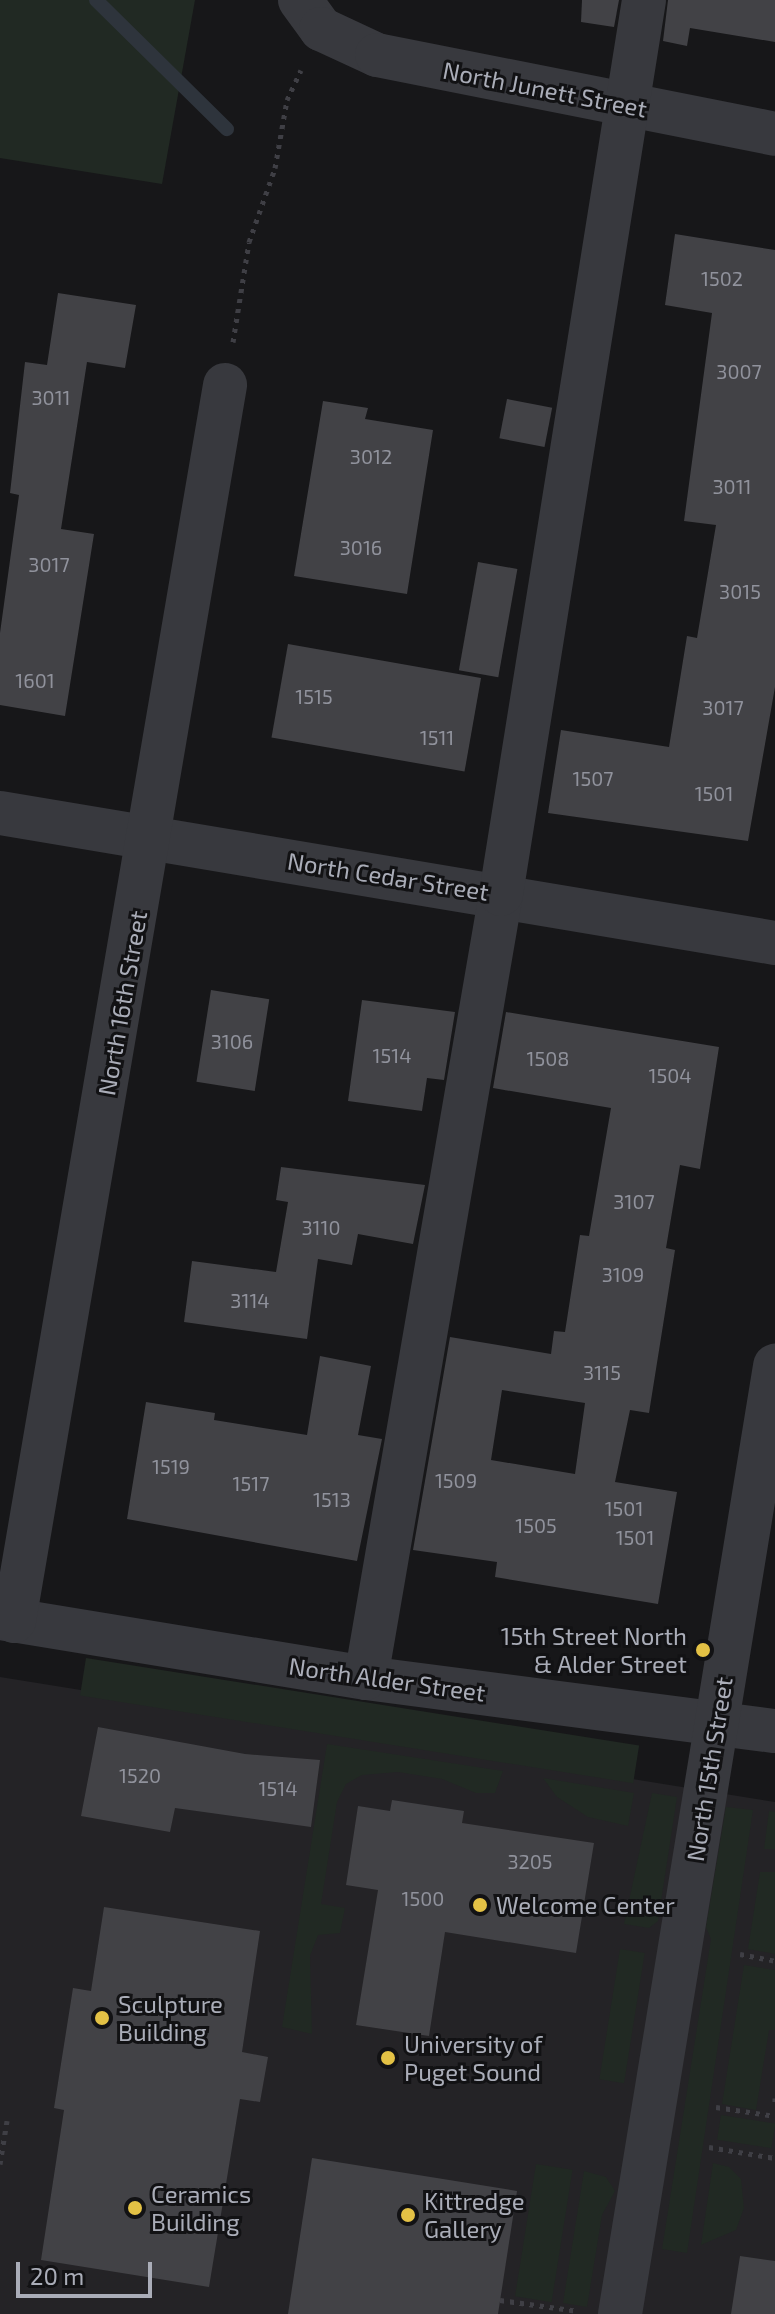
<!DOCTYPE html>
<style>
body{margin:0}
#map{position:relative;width:775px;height:2314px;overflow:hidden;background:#171719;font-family:"Exo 2",sans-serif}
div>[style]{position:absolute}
.built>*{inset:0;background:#242326}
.green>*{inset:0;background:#212923;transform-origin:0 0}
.stream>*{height:14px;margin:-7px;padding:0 7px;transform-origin:7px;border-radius:7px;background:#2e343c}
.building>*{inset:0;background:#424246;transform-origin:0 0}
.path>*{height:5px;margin-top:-2.5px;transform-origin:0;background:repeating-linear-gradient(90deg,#3f3f45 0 4px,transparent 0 10px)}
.minor>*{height:44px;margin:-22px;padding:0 22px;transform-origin:22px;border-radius:22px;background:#38393e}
.dots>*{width:22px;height:22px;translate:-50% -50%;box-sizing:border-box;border:4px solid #121214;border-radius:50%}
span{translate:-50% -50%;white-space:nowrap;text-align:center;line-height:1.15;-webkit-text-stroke:6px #121214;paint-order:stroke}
.number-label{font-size:20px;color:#90929c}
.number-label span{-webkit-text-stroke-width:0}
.street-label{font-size:24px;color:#aaadb8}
.poi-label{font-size:24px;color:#aaadb8}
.right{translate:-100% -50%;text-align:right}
.left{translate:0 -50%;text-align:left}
.scale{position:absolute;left:16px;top:2262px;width:136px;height:36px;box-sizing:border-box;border:4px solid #aaadb8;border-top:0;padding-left:10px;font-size:24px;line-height:28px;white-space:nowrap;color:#aaadb8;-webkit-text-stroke:6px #121214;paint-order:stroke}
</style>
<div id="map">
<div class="built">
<i style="clip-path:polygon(0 1677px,775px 1802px,775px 2314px,0 2314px)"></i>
</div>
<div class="green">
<i style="clip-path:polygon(0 0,195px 0,162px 184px,0 158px)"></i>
<i style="left:86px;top:1658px;width:560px;height:38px;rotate:9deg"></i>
<i style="clip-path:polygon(327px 1744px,503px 1771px,495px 1793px,476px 1793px,442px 1779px,398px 1772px,362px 1775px,346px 1784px,337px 1802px,321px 1904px,345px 1908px,340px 1933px,318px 1935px,310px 1956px,312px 2034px,282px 2027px)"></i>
<i style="clip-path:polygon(543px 1778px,634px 1793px,628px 1826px,588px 1817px,557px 1797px)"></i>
<i style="clip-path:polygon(652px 1793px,677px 1797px,658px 1921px,649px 1928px,624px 1924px)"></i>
<i style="clip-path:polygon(726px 1807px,753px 1810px,687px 2253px,662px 2249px,711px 1939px,706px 1927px)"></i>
<i style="clip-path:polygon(769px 1811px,775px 1812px,775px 1849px,764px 1849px)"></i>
<i style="clip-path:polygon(760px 1872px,775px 1872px,775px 1954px,748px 1949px)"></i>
<i style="left:620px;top:1949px;width:25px;height:132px;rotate:9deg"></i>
<i style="clip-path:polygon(744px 1965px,775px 1970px,775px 2030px,769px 2030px,756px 2110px,722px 2104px)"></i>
<i style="left:721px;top:2115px;width:55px;height:25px;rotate:9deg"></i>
<i style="clip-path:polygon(713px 2163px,729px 2167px,741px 2179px,744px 2208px,736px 2230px,701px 2245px)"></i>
<i style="left:536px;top:2164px;width:37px;height:134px;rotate:9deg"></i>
<i style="clip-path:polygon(584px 2171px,606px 2177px,615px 2191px,602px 2215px,587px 2307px,563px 2303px)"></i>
</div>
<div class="stream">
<i style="left:96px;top:0;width:184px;rotate:44.6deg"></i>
</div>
<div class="building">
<i style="clip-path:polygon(582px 0,619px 0,614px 27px,581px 22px)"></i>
<i style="clip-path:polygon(668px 0,775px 0,775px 42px,690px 28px,687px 46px,663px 41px)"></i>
<i style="clip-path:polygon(675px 234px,775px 250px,775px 687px,748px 841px,548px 813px,561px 730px,669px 747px,687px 636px,697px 638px,716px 525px,684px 521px,712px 313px,665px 305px)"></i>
<i style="clip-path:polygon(58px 293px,136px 305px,125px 368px,87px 362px,61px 529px,94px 534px,65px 716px,0 705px,0 633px,19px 495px,10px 493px,25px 362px,47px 365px)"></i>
<i style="left:507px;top:399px;width:46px;height:40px;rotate:11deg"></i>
<i style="clip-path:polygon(323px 401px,368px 408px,365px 419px,433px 430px,407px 594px,294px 576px)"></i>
<i style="left:478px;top:562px;width:40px;height:110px;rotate:10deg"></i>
<i style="left:288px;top:644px;width:196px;height:95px;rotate:10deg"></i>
<i style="left:211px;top:990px;width:59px;height:93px;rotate:9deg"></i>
<i style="clip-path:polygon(362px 1000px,455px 1012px,444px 1080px,427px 1078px,422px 1111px,348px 1101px)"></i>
<i style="clip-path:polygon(evenodd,506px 1012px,719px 1047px,700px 1169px,680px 1165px,666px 1248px,675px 1250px,649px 1413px,630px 1410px,615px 1482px,677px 1492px,658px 1604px,495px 1577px,497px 1562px,413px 1550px,450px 1337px,551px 1354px,554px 1331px,565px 1332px,580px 1235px,589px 1236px,611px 1108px,493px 1088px,506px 1012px,502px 1390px,585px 1403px,575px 1474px,491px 1460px,502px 1390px)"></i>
<i style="clip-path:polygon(281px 1167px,425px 1185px,413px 1244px,358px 1234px,352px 1265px,318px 1259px,307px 1339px,184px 1322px,192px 1261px,276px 1272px,288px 1202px,276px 1200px)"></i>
<i style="clip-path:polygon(320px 1356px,371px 1366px,358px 1435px,382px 1439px,357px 1561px,127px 1519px,146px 1402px,215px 1413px,214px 1420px,307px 1435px)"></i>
<i style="clip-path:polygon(98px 1727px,245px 1754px,320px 1760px,311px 1827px,175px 1808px,170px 1832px,81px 1816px)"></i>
<i style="clip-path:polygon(392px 1800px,464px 1811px,462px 1823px,594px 1843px,576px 1953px,445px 1932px,429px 2036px,356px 2025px,378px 1890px,346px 1885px,358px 1806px,390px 1811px)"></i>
<i style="clip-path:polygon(104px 1907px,260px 1931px,242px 2052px,268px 2057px,260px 2102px,240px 2099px,209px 2287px,41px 2260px,64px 2110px,54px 2108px,73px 1988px,91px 1991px)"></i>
<i style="clip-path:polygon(312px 2158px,517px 2191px,498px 2314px,288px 2314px)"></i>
<i style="clip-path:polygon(740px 2256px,775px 2261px,775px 2314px,731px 2314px)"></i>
</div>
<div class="path">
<i style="left:233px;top:342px;width:101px;rotate:-80.9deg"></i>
<i style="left:249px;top:242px;width:78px;rotate:-70.6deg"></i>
<i style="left:275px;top:168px;width:69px;rotate:-80deg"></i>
<i style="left:287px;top:100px;width:33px;rotate:-65deg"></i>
<i style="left:740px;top:1954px;width:36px;rotate:11deg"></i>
<i style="left:775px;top:2098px;width:8px;rotate:90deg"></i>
<i style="left:716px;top:2107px;width:60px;rotate:8.7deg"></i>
<i style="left:709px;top:2147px;width:67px;rotate:9.5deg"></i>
<i style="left:0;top:2164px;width:44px;rotate:-80.8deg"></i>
<i style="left:500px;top:2300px;width:79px;rotate:8deg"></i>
</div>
<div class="minor">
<i style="left:300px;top:0;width:36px;rotate:54deg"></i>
<i style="left:321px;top:29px;width:62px;rotate:24.9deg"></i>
<i style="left:377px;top:55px;width:406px;rotate:11.2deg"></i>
<i style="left:0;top:813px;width:786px;rotate:9.52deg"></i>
<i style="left:0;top:1618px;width:371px;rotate:9.3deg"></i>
<i style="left:366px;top:1678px;width:412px;rotate:7.4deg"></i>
<i style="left:14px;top:1621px;width:1254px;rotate:-80.31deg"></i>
<i style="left:366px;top:1678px;width:796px;rotate:-80.23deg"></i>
<i style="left:501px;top:894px;width:905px;rotate:-80.91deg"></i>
<i style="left:620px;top:2314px;width:961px;rotate:-80.71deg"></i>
</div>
<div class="dots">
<i style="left:703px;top:1650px;background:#e3c145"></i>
<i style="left:480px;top:1905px;background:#e3c145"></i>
<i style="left:102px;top:2018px;background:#e3c145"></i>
<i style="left:388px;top:2058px;background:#e3c145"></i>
<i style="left:135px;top:2208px;background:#e3c145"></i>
<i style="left:408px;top:2215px;background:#e3c145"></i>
</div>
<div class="number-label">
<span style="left:722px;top:278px">1502</span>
<span style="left:739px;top:371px">3007</span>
<span style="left:51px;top:397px">3011</span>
<span style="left:371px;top:456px">3012</span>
<span style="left:732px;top:486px">3011</span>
<span style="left:361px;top:547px">3016</span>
<span style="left:49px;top:564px">3017</span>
<span style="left:740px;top:591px">3015</span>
<span style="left:35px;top:680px">1601</span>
<span style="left:314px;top:696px">1515</span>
<span style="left:723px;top:707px">3017</span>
<span style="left:437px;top:737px">1511</span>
<span style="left:593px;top:778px">1507</span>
<span style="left:714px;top:793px">1501</span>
<span style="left:232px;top:1041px">3106</span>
<span style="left:392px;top:1055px">1514</span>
<span style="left:548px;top:1058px">1508</span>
<span style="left:670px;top:1075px">1504</span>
<span style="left:634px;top:1201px">3107</span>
<span style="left:321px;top:1227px">3110</span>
<span style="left:623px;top:1274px">3109</span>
<span style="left:250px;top:1300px">3114</span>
<span style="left:602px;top:1372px">3115</span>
<span style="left:171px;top:1466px">1519</span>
<span style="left:456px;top:1480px">1509</span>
<span style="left:251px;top:1483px">1517</span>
<span style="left:332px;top:1499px">1513</span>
<span style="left:624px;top:1508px">1501</span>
<span style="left:536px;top:1525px">1505</span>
<span style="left:635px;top:1537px">1501</span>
<span style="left:140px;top:1775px">1520</span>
<span style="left:278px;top:1788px">1514</span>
<span style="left:530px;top:1861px">3205</span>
<span style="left:423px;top:1898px">1500</span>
</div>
<div class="street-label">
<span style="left:545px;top:89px;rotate:11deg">North Junett Street</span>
<span style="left:388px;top:876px;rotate:9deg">North Cedar Street</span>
<span style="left:122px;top:1003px;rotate:-80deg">North 16th Street</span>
<span style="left:387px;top:1679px;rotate:8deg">North Alder Street</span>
<span style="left:709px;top:1769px;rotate:-81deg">North 15th Street</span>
</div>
<div class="poi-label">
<span class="right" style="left:687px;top:1650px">15th Street North<br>&amp; Alder Street</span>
<span class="left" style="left:496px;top:1905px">Welcome Center</span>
<span class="left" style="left:118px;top:2018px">Sculpture<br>Building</span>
<span class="left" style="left:404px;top:2058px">University of<br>Puget Sound</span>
<span class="left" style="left:151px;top:2208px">Ceramics<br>Building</span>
<span class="left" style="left:424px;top:2215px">Kittredge<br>Gallery</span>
</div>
<div class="scale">20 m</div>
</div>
